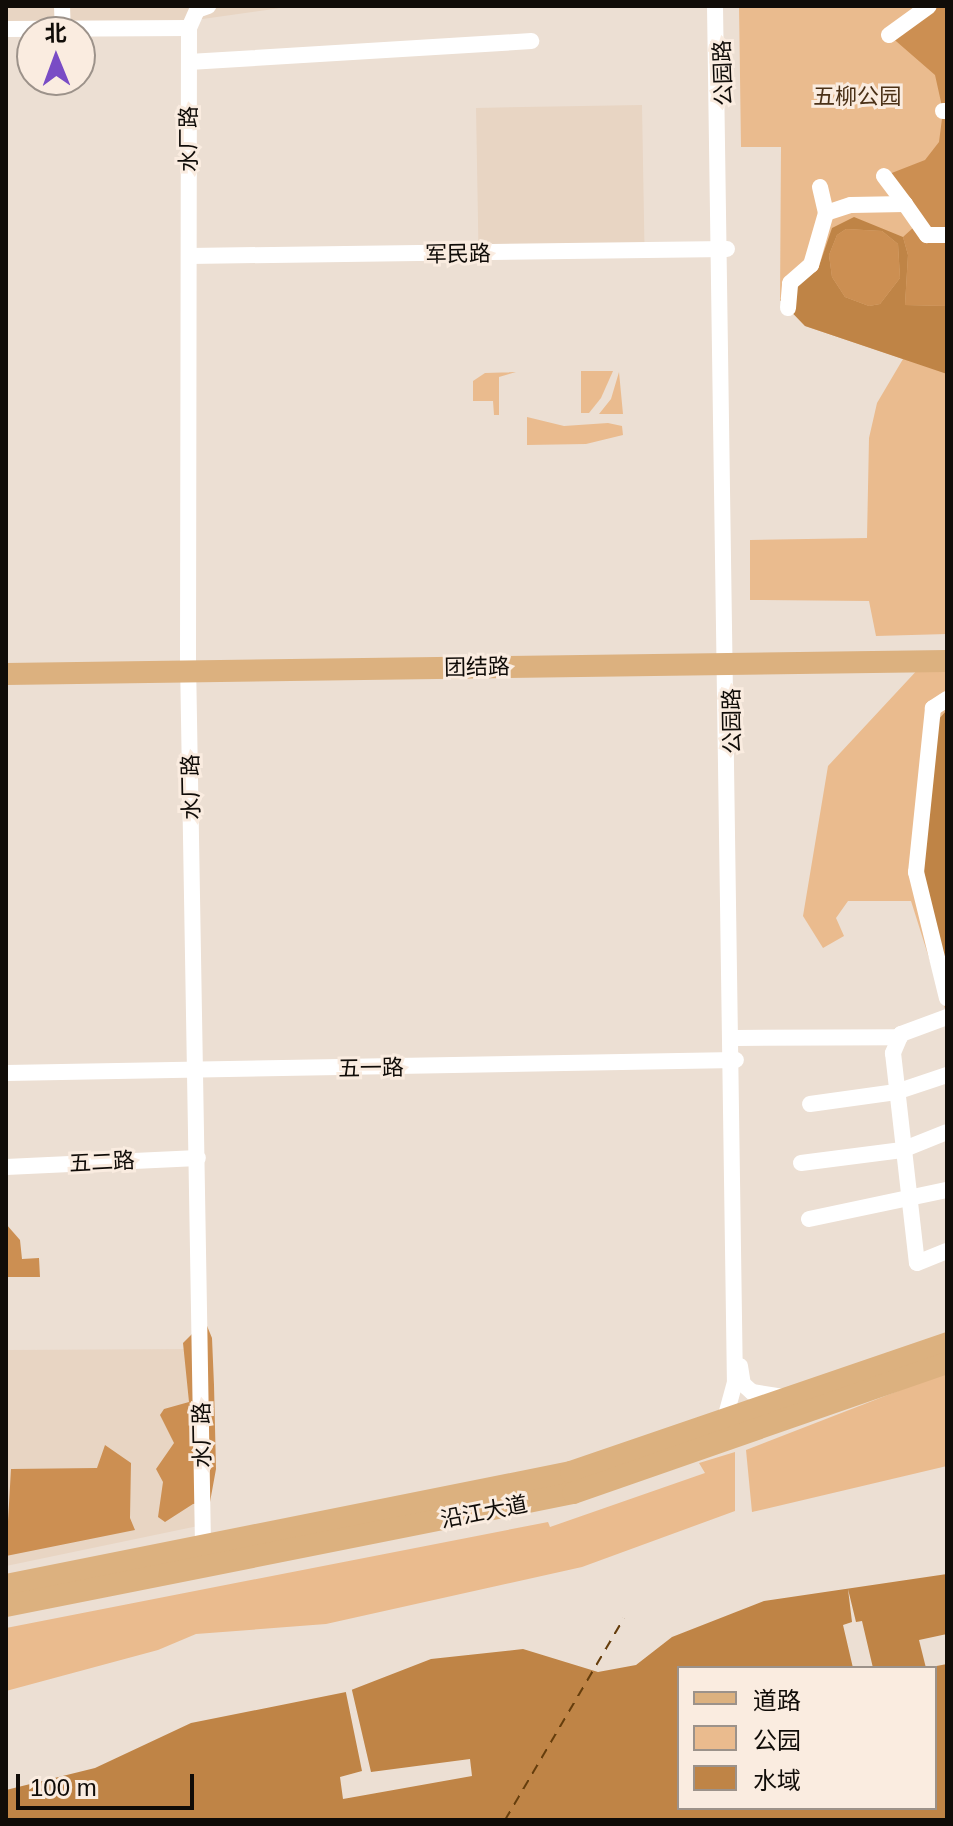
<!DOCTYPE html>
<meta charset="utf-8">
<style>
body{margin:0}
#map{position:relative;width:953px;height:1826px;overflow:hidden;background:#ecdfd3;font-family:Arial,"Noto Sans SC",sans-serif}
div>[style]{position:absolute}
.built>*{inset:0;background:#e8d5c3;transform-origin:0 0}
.green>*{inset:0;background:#eabb8e}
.forest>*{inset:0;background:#cc8f52}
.water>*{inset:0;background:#bf8446}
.pier>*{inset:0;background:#ecdfd3}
.ferry>*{height:2px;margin-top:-1px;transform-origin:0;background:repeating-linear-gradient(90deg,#653d0c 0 10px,transparent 0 18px)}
.minor>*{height:16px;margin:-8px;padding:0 8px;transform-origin:8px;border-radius:8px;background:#fff}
.major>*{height:22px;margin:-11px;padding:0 11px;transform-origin:11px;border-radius:11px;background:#dcb17f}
span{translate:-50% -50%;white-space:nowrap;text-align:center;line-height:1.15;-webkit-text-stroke:6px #faece0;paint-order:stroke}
.street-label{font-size:22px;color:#100c08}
.park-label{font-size:22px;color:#4b3117}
.frame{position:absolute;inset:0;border:8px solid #100c08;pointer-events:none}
.legend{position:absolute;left:677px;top:1666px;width:260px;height:144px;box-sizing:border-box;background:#faece0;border:2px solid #9c928a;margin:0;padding:10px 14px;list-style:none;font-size:24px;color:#100c08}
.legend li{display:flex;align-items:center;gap:16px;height:40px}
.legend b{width:40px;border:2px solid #9c928a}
.north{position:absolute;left:16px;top:16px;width:80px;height:80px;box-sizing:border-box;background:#faece0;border:2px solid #9c928a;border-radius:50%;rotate:359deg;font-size:22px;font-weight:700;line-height:32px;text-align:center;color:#100c08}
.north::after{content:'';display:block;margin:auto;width:28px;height:36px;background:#794cc5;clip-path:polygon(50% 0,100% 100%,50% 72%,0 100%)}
.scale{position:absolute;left:16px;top:1774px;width:178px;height:36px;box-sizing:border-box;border:4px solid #100c08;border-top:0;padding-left:10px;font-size:24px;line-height:28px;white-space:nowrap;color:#100c08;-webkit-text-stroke:6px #faece0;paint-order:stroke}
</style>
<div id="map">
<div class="built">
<i style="clip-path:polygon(6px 6px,295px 6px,181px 22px,6px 22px)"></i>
<i style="left:642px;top:105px;width:141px;height:166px;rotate:89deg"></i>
<i style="clip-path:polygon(197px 1349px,198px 1526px,6px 1566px,6px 1350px)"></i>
</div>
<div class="green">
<i style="clip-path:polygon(739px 6px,947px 6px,947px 634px,876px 636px,869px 601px,750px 600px,750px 540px,867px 538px,869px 438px,877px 403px,903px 359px,805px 326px,780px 300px,781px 147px,741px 147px)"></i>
<i style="clip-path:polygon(581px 371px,613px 371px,601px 398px,589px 413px,581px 413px)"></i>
<i style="clip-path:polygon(516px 372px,499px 377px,499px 415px,494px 415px,493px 401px,473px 401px,473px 381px,485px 373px)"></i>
<i style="clip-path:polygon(619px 372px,623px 414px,599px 414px,611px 399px)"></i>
<i style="clip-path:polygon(527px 417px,564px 426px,608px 423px,622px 426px,623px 435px,586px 444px,527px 445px)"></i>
<i style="clip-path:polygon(921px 666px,947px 666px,947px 1015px,911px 901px,848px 901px,836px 918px,844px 936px,823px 948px,803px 916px,828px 766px)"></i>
<i style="clip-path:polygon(947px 1372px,947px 1466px,752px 1512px,746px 1450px)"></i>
<i style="clip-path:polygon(735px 1452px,735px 1511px,582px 1567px,326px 1624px,196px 1634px,158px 1650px,6px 1691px,6px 1628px,548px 1522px,550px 1527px,705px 1473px,699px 1463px)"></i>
</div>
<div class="forest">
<i style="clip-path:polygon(929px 6px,947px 6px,947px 306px,905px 305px,908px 255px,903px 237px,915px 226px,884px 176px,925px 160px,939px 142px,943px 111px,935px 75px,889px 35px)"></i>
<i style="clip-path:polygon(846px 229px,882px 231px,898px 244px,900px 278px,880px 304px,869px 306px,845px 297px,832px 277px,829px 255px,837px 235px)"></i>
<i style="clip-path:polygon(6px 1224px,20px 1240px,22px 1259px,39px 1258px,40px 1277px,6px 1277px)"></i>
<i style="clip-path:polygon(205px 1321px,212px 1338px,214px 1385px,216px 1469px,210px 1502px,193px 1504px,165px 1522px,158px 1517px,163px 1482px,156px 1469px,174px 1443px,160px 1415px,164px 1409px,189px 1402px,183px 1343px)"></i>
<i style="clip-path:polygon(105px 1445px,131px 1463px,130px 1518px,135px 1530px,6px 1556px,11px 1469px,97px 1468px)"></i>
</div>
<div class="water">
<i style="clip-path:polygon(evenodd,854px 217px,903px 237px,908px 255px,905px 305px,947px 306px,947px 374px,805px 326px,780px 300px,818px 269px,832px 228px,854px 217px,846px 229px,882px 231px,898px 244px,900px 278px,880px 304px,869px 306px,845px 297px,832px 277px,829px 255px,837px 235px,846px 229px)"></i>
<i style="clip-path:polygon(947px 710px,947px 980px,921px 867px,936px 722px)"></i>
<i style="clip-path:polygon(evenodd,947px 1574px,947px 1820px,6px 1820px,6px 1790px,95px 1768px,191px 1723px,346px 1692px,431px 1659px,523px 1649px,598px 1672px,636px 1665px,672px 1637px,764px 1601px,947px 1574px,679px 1668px,935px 1668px,935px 1808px,679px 1808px,679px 1668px)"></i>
</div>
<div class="pier">
<i style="clip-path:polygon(848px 1589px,856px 1622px,862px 1621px,873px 1668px,853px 1668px,843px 1625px,852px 1622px)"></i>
<i style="clip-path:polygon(947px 1634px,947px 1664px,926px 1668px,919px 1640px)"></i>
<i style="clip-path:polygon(351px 1686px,371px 1772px,470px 1759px,472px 1776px,343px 1799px,340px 1777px,362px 1771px,345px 1688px)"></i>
</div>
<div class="ferry">
<i style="left:505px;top:1820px;width:234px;rotate:-59.5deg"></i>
</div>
<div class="minor">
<i style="left:62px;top:6px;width:23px;rotate:88deg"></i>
<i style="left:715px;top:6px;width:1376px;rotate:89.17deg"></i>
<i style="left:735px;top:1382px;width:46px;rotate:105.3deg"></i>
<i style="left:6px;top:29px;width:183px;rotate:-0.3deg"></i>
<i style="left:889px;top:35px;width:49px;rotate:-35.9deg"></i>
<i style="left:189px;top:62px;width:343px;rotate:-3.5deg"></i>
<i style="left:943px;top:111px;width:4px"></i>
<i style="left:820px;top:187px;width:27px;rotate:77deg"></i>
<i style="left:826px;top:213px;width:26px;rotate:-18deg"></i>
<i style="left:851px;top:205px;width:54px;rotate:-1.1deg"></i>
<i style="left:905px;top:204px;width:35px;rotate:-127deg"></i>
<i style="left:905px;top:204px;width:38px;rotate:55deg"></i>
<i style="left:927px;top:235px;width:20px"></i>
<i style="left:189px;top:256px;width:538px;rotate:-0.75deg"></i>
<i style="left:788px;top:308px;width:25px;rotate:-85deg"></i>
<i style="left:790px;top:283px;width:28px;rotate:-41deg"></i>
<i style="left:811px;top:265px;width:54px;rotate:-73.9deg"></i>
<i style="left:947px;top:699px;width:17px;rotate:147deg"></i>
<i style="left:933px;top:708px;width:165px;rotate:95.9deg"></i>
<i style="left:916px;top:872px;width:130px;rotate:76.2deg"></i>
<i style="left:947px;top:1017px;width:49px;rotate:159.7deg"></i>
<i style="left:901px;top:1034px;width:21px;rotate:113deg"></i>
<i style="left:893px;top:1053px;width:211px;rotate:83.5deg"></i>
<i style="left:917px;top:1263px;width:32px;rotate:-22deg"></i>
<i style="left:736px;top:1038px;width:164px;rotate:-0.3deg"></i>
<i style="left:6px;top:1073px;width:730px;rotate:-1.02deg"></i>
<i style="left:810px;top:1104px;width:87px;rotate:-7.9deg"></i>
<i style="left:896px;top:1092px;width:54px;rotate:-18.4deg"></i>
<i style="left:801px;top:1163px;width:102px;rotate:-7.3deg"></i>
<i style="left:902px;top:1150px;width:48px;rotate:-21.8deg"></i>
<i style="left:6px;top:1167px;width:192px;rotate:-2.7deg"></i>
<i style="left:809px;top:1219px;width:141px;rotate:-11.9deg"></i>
<i style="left:740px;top:1366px;width:18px;rotate:81deg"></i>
<i style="left:743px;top:1384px;width:12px;rotate:42deg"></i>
<i style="left:752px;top:1392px;width:30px;rotate:9deg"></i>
<i style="left:203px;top:1546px;width:886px;rotate:-90.97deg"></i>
<i style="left:188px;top:660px;width:632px;rotate:-89.91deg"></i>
<i style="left:189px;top:28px;width:20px;rotate:-66deg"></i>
<i style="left:197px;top:10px;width:12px;rotate:-20deg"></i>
</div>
<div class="major">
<i style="left:6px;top:674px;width:941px;rotate:-0.79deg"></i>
<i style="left:6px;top:1585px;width:576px;rotate:-11.31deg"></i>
<i style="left:571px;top:1472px;width:398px;rotate:-18.9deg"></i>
<i style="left:6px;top:1606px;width:578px;rotate:-11.27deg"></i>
<i style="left:573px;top:1493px;width:396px;rotate:-19.2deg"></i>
</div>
<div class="street-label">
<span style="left:723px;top:73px;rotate:-92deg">公园路</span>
<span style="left:189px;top:139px;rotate:-90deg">水厂路</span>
<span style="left:458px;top:254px;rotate:-1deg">军民路</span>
<span style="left:477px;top:667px;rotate:-1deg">团结路</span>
<span style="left:732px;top:721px;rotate:-91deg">公园路</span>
<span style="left:191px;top:787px;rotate:-91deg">水厂路</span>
<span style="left:371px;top:1068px;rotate:-1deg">五一路</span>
<span style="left:102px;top:1162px;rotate:-3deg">五二路</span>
<span style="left:202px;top:1435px;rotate:-91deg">水厂路</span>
<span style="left:484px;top:1512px;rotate:-11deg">沿江大道</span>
</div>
<div class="park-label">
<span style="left:857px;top:97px">五柳公园</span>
</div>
<div class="frame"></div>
<ul class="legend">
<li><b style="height:10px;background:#dcb17f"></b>道路</li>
<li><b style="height:22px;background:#eabb8e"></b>公园</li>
<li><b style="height:22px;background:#bf8446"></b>水域</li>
</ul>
<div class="north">北</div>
<div class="scale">100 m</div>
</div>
